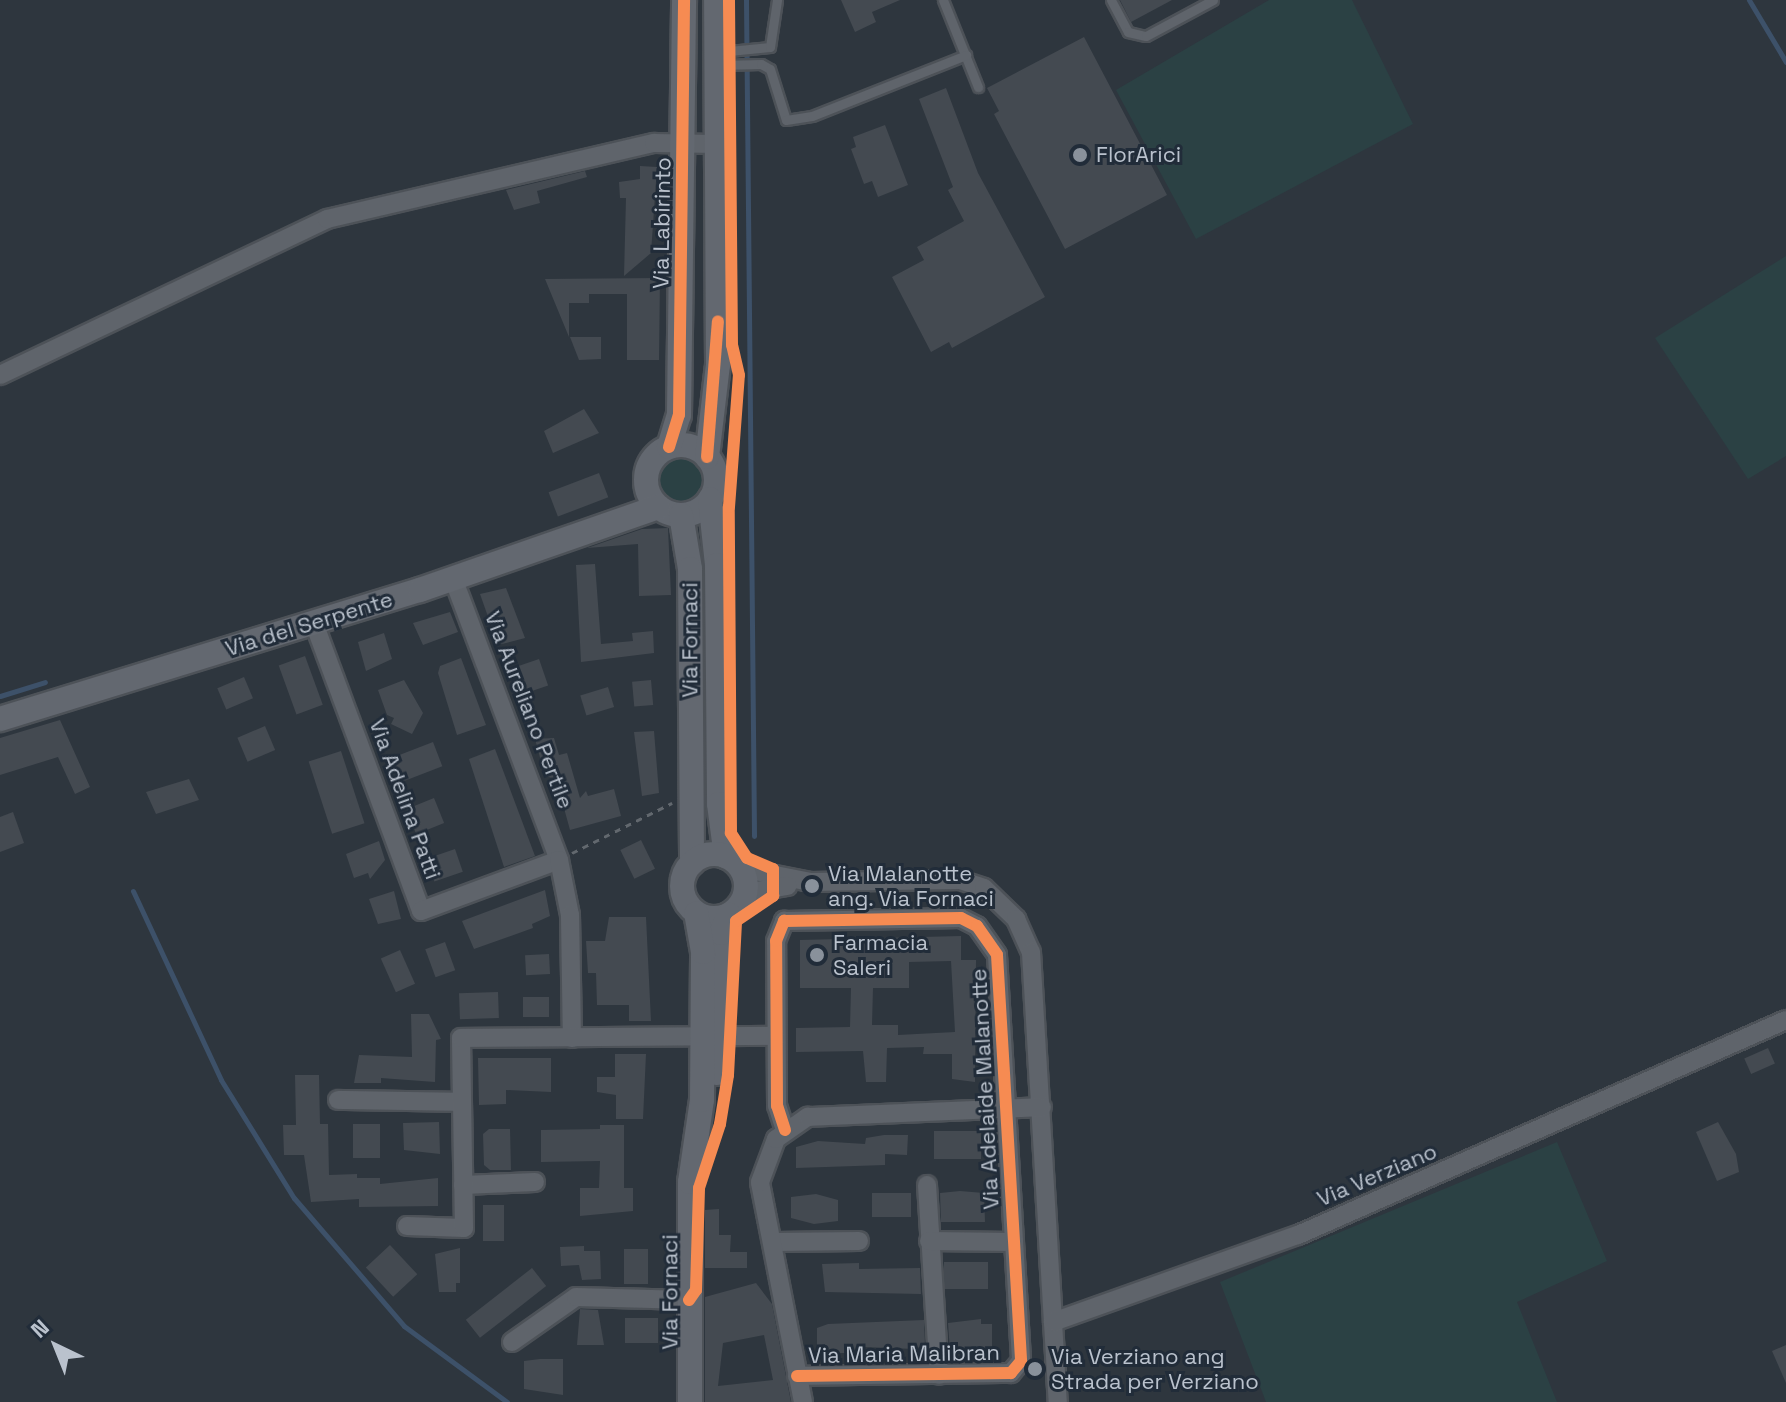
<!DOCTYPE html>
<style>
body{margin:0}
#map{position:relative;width:1786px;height:1402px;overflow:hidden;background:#2e363e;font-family:"Space Grotesk",sans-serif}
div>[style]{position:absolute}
.green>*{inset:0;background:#2b4144}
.round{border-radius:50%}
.stream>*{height:5px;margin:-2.5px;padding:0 2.5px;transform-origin:2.5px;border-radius:2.5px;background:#3d5169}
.building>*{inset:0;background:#444a51;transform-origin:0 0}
.path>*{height:3px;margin-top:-1.5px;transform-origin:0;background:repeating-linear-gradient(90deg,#62686e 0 6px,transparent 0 12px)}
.roads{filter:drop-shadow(2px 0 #4d5258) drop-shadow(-2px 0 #4d5258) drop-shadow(0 2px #4d5258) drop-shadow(0 -2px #4d5258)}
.lane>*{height:9px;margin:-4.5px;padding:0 4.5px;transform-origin:4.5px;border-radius:4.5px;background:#5f646b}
.street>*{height:18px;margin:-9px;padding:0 9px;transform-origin:9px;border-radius:9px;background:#5f646b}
.secondary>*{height:24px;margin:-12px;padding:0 12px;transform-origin:12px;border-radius:12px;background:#636870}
.secondary>.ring{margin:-12px;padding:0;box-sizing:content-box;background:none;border:24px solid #636870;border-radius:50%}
.cycleway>*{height:12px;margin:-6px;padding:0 6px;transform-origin:6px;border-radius:6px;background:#f68b52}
.dots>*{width:22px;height:22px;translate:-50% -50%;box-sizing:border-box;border:4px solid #212c39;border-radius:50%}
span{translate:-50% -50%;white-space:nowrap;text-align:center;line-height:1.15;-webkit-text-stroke:6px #212c39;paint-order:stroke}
.poi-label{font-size:22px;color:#bac2cd}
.left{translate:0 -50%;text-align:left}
.street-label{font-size:22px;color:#bac2cd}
.north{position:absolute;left:16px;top:1306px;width:80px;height:80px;-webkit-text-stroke:6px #212c39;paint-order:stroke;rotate:317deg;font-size:22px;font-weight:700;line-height:32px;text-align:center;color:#bac2cd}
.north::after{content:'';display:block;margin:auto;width:28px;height:36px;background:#bac2cd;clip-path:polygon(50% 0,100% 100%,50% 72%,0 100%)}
</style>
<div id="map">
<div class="green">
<i style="clip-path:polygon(1269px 0,1352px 0,1413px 124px,1196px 239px,1116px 90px)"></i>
<i style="clip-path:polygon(1786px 256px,1786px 456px,1748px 479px,1655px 338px)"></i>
<i class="round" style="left:655px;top:454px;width:52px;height:52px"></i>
<i style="clip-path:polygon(1557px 1142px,1607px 1261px,1517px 1302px,1557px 1402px,1266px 1402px,1220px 1282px)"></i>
</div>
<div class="stream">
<i style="left:746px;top:0;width:836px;rotate:89.45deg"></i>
<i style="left:1749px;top:0;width:72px;rotate:59.2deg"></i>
<i style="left:0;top:696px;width:47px;rotate:-17.3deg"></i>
<i style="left:133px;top:891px;width:208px;rotate:65deg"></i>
<i style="left:221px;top:1080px;width:139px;rotate:58.3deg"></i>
<i style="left:294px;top:1198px;width:169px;rotate:49.3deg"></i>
<i style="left:404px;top:1326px;width:128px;rotate:36.4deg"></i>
</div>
<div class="building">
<i style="clip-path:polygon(841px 0,900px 0,872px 12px,876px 22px,855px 32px)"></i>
<i style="clip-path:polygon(1120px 0,1172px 0,1131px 22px)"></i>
<i style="clip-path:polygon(1084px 37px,1167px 195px,1065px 249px,994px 114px,999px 111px,987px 88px)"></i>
<i style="clip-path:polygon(946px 88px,978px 173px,1045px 297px,952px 348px,949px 342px,931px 352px,892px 277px,924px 260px,917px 247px,964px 221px,948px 190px,953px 187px,919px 99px)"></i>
<i style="clip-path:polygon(885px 125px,908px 185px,878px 197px,872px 181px,864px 184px,851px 149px,856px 147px,853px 137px)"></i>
<i style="clip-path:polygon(640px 166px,657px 167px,651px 253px,624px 276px,626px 198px,620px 198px,619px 182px,640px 179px)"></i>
<i style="clip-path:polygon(585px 171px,587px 177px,537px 191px,540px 203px,514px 210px,506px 190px)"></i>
<i style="clip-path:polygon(660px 278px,659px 360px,627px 360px,627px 294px,589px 294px,589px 303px,569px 303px,569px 337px,545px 279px)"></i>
<i style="clip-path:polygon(570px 337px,601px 337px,601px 359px,579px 360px)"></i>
<i style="clip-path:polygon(584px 409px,599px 433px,553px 453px,544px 431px)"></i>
<i style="left:599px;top:473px;width:26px;height:54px;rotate:69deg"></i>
<i style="clip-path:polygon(668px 528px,671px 595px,639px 596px,638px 544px,587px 548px,642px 529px)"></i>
<i style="clip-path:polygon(595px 564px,601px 644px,633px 641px,632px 633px,653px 631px,654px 653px,581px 662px,576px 565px)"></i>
<i style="clip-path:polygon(506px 588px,525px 638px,498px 645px,480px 594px)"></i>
<i style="clip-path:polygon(450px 612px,458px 632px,423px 645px,413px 623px)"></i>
<i style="clip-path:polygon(384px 633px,392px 659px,366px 671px,358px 642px)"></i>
<i style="left:305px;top:656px;width:52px;height:28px;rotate:70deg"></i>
<i style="clip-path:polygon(461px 658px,486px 725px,457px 735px,438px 673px,440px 666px)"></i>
<i style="left:539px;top:659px;width:28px;height:31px;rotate:71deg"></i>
<i style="left:244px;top:677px;width:23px;height:29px;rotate:67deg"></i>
<i style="clip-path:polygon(404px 680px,423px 713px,412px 734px,391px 724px,394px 718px,387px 715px,378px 690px)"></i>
<i style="left:651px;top:680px;width:25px;height:19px;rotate:85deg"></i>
<i style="left:608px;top:687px;width:21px;height:29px;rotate:73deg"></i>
<i style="clip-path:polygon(60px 720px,90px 787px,75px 794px,58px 757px,0 775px,0 738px)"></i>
<i style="left:265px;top:726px;width:26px;height:30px;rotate:67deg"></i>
<i style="clip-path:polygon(654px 731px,659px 793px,642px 796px,634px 732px)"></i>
<i style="clip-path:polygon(554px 738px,559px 755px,567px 753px,580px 798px,586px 791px,588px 796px,614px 789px,621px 816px,570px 830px,556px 779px,545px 776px,535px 739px)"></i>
<i style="left:433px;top:742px;width:26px;height:45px;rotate:69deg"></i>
<i style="clip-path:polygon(495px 749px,535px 856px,504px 867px,469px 759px)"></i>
<i style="left:341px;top:751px;width:76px;height:34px;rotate:72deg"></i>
<i style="clip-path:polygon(189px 779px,199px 800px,156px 814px,146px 792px)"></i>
<i style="left:434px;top:798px;width:27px;height:30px;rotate:68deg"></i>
<i style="clip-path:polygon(13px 812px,24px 843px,0 852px,0 817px)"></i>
<i style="left:641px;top:840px;width:32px;height:23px;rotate:64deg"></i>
<i style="clip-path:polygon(379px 841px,385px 860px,370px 879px,368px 873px,354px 878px,346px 854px)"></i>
<i style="left:455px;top:849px;width:24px;height:30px;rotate:71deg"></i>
<i style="clip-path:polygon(545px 890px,550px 916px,532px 924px,533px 928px,474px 949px,462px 921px)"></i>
<i style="clip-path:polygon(394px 891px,401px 919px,378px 924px,369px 899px)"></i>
<i style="clip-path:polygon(609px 917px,646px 917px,651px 1021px,629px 1021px,629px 1005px,597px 1005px,596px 973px,588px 973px,586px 941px,605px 941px)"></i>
<i style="clip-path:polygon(evenodd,961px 936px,961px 960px,976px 960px,975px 1082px,952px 1079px,952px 1054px,923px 1054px,924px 1047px,887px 1048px,886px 1082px,866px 1082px,863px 1051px,796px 1052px,796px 1028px,850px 1027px,851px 988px,800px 988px,800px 940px,961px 936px,951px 961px,955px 1032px,898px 1035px,898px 1025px,872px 1025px,873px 988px,909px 988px,909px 962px,951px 961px)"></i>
<i style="left:445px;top:942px;width:30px;height:21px;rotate:70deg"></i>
<i style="left:400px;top:950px;width:37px;height:21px;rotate:66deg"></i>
<i style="left:549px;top:954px;width:20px;height:24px;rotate:87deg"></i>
<i style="left:498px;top:992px;width:26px;height:39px;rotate:88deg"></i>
<i style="left:549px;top:997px;width:20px;height:26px;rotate:90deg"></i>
<i style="clip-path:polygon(411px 1014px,429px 1014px,441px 1039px,436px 1040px,435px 1082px,381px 1078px,381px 1083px,354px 1083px,359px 1055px,412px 1057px)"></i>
<i style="left:1768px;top:1048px;width:17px;height:26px;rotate:66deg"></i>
<i style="clip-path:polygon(615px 1054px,646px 1054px,643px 1119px,616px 1119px,616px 1095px,597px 1092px,597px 1077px,615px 1077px)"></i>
<i style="clip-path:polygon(478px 1058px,551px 1058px,551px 1092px,506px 1090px,506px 1104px,479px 1105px)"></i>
<i style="clip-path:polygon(295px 1075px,319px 1075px,320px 1124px,328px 1124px,329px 1175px,357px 1174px,357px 1178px,380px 1178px,380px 1184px,438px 1178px,438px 1206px,359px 1207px,359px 1199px,311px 1202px,304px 1155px,284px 1155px,283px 1125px,296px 1125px)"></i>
<i style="clip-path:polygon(439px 1122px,440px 1154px,404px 1150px,403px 1123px)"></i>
<i style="clip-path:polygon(1718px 1122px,1736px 1154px,1739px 1172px,1717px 1181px,1696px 1132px)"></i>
<i style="left:353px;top:1124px;width:27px;height:34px"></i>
<i style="clip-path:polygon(600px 1125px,624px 1125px,624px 1188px,633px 1188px,633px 1211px,580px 1216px,580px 1188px,599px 1188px,600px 1161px,541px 1162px,541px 1130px,600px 1129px)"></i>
<i style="clip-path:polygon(489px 1129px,510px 1129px,511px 1170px,490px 1170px,484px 1165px,483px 1134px)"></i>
<i style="left:981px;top:1131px;width:28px;height:47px;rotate:90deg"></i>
<i style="clip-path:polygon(884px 1135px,908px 1135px,907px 1155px,885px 1154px,885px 1165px,796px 1168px,796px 1147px,818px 1141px,865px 1144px,866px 1138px)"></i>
<i style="clip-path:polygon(960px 1191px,984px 1193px,985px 1222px,941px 1222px,940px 1193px)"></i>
<i style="left:872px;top:1193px;width:39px;height:24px"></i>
<i style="clip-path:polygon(816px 1194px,838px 1200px,838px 1221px,814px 1224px,791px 1218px,791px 1197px)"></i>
<i style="left:483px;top:1205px;width:21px;height:36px"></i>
<i style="clip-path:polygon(719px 1209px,719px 1235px,731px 1235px,730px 1252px,747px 1252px,747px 1268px,705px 1268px,705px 1210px)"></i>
<i style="left:390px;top:1245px;width:40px;height:33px;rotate:47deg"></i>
<i style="clip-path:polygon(584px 1246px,584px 1251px,600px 1251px,601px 1279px,582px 1280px,579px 1265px,561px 1266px,560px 1247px)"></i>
<i style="clip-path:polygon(460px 1248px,460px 1283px,456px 1283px,456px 1292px,439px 1292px,435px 1254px)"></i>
<i style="left:624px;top:1249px;width:24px;height:35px"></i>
<i style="left:988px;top:1262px;width:27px;height:44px;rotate:90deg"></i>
<i style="clip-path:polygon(859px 1263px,859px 1269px,920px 1268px,921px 1294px,825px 1292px,822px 1264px)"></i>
<i style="left:532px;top:1268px;width:23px;height:84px;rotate:52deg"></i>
<i style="clip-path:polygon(evenodd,756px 1283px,772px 1304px,791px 1402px,705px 1402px,705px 1297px,756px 1283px,764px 1335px,773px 1380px,718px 1386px,723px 1343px,764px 1335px)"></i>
<i style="clip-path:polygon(580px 1309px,598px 1310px,604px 1345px,577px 1345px)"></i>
<i style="left:625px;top:1318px;width:33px;height:25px"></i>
<i style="clip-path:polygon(981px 1319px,981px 1324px,992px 1324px,992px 1351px,950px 1351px,948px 1323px)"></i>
<i style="clip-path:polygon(924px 1320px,925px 1345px,915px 1349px,863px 1347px,863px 1353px,817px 1353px,817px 1328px,828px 1324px)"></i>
<i style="clip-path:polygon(1786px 1345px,1786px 1383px,1772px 1351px)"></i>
<i style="clip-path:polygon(540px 1359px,563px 1359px,563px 1395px,524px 1389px,524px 1361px)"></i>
</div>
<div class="path">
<i style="left:572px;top:853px;width:112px;rotate:-26.6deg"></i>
</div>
<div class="roads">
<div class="lane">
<i style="left:943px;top:0;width:94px;rotate:68.1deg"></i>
<i style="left:1111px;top:0;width:36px;rotate:62deg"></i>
<i style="left:1128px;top:32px;width:18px;rotate:13deg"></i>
<i style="left:1146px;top:36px;width:76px;rotate:-28.2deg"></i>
<i style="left:719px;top:52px;width:51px;rotate:-5.6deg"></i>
<i style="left:770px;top:47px;width:48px;rotate:-81.5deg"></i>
<i style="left:719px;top:65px;width:42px;rotate:-1.4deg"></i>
<i style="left:761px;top:64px;width:10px;rotate:29deg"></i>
<i style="left:770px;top:69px;width:53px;rotate:72.6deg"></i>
<i style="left:786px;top:120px;width:26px;rotate:-9deg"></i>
<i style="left:812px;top:116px;width:166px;rotate:-21.6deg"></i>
</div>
<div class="street">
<i style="left:0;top:375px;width:362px;rotate:-25.5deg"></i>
<i style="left:327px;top:219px;width:336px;rotate:-13.1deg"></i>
<i style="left:654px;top:143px;width:62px;rotate:0.9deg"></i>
<i style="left:453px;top:578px;width:301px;rotate:69.4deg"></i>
<i style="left:314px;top:623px;width:307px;rotate:69.6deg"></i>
<i style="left:421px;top:911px;width:147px;rotate:-20.3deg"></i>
<i style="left:559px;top:860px;width:56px;rotate:78.7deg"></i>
<i style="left:570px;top:915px;width:123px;rotate:89.1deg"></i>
<i style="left:740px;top:868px;width:71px;rotate:11.3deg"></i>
<i style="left:810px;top:882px;width:150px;rotate:-0.8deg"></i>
<i style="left:960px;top:880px;width:25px;rotate:18deg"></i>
<i style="left:984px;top:888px;width:45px;rotate:44.1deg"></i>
<i style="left:1016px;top:919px;width:36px;rotate:66deg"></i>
<i style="left:1031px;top:952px;width:451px;rotate:86.6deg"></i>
<i style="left:745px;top:893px;width:43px;rotate:-9.5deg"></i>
<i style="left:338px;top:1100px;width:122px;rotate:0.9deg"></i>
<i style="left:785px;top:1130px;width:25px;rotate:-108deg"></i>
<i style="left:777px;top:1106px;width:165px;rotate:-90.3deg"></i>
<i style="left:776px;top:941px;width:22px;rotate:-68deg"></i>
<i style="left:784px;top:921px;width:177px;rotate:-1deg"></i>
<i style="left:961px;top:918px;width:18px;rotate:27deg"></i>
<i style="left:977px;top:926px;width:35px;rotate:55deg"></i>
<i style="left:997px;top:955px;width:407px;rotate:86.6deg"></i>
<i style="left:1021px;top:1361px;width:16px;rotate:130deg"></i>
<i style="left:1011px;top:1373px;width:214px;rotate:179.2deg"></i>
<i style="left:463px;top:1185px;width:72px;rotate:-2.4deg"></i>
<i style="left:927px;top:1185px;width:190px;rotate:86.4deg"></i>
<i style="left:407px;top:1226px;width:57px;rotate:2deg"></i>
<i style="left:464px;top:1228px;width:190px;rotate:-90.9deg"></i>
<i style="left:461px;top:1038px;width:315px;rotate:-0.4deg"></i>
<i style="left:929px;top:1241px;width:85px;rotate:0.7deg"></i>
<i style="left:775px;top:1242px;width:84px;rotate:-0.7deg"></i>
<i style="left:1053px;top:1322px;width:260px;rotate:-19.6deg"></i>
<i style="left:1298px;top:1235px;width:533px;rotate:-23.78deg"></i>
<i style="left:512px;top:1342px;width:78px;rotate:-35.1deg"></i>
<i style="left:576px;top:1297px;width:113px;rotate:1.5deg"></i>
<i style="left:803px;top:1402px;width:224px;rotate:-101.1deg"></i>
<i style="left:760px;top:1182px;width:46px;rotate:-69.6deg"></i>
<i style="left:776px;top:1139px;width:39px;rotate:-35deg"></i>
<i style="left:808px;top:1117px;width:234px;rotate:-2.4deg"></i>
</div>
<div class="secondary">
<i class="ring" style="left:646px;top:445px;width:46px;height:46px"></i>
<i style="left:669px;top:447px;width:34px;rotate:-73deg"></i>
<i style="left:679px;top:415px;width:415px;rotate:-89.3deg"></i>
<i style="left:707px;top:457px;width:93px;rotate:-83.2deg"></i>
<i style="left:718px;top:365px;width:365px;rotate:-90.3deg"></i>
<i style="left:710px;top:499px;width:66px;rotate:83.9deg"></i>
<i style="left:717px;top:565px;width:239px;rotate:89.5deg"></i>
<i style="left:719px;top:804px;width:53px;rotate:82.5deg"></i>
<i style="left:681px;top:515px;width:55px;rotate:80.5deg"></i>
<i style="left:690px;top:569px;width:294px;rotate:89.6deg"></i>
<i style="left:0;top:719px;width:439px;rotate:-17.1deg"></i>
<i style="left:420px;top:590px;width:252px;rotate:-19.2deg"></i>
<i class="ring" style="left:682px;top:854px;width:40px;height:40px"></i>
<i style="left:717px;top:1073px;width:140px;rotate:-88.4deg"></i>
<i style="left:721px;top:933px;width:20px;rotate:-66deg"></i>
<i style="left:690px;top:1402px;width:220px;rotate:-90deg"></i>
<i style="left:690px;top:1182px;width:83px;rotate:-81.7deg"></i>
<i style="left:702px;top:1100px;width:148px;rotate:-89.6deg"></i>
<i style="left:703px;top:952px;width:39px;rotate:-100deg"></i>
</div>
</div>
<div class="cycleway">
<i style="left:669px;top:447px;width:34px;rotate:-73deg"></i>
<i style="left:679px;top:415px;width:415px;rotate:-89.3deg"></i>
<i style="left:707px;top:457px;width:136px;rotate:-85.4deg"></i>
<i style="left:785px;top:1130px;width:25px;rotate:-108deg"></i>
<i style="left:777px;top:1106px;width:165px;rotate:-90.3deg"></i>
<i style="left:776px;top:941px;width:22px;rotate:-68deg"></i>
<i style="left:784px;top:921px;width:177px;rotate:-1deg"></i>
<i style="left:961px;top:918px;width:18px;rotate:27deg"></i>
<i style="left:977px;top:926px;width:35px;rotate:55deg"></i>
<i style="left:997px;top:955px;width:407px;rotate:86.6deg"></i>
<i style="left:1021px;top:1361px;width:16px;rotate:130deg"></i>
<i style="left:1011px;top:1373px;width:214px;rotate:179.2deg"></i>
<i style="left:689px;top:1300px;width:12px;rotate:-55deg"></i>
<i style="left:696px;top:1290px;width:102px;rotate:-88.3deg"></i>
<i style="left:699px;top:1188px;width:67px;rotate:-71.8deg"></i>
<i style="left:720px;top:1124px;width:50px;rotate:-80.7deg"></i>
<i style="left:728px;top:1075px;width:154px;rotate:-87deg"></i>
<i style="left:736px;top:921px;width:45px;rotate:-34deg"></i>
<i style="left:773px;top:896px;width:27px;rotate:-90deg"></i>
<i style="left:773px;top:869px;width:28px;rotate:-157deg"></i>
<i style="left:747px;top:858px;width:30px;rotate:-123deg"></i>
<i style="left:731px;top:833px;width:326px;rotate:-90.4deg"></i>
<i style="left:729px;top:507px;width:132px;rotate:-85.7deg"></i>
<i style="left:739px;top:375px;width:31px;rotate:-103deg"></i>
<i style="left:732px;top:345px;width:345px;rotate:-90.5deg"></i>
</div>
<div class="dots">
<i style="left:1080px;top:155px;background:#89919b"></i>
<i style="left:812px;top:886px;background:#89919b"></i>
<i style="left:817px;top:955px;background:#89919b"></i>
<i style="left:1035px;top:1369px;background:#89919b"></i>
</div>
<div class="poi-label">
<span class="left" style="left:1096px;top:155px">FlorArici</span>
<span class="left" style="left:828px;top:886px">Via Malanotte<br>ang. Via Fornaci</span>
<span class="left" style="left:833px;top:955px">Farmacia<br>Saleri</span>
<span class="left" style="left:1051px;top:1369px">Via Verziano ang<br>Strada per Verziano</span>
</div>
<div class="street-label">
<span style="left:662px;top:223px;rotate:-89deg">Via Labirinto</span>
<span style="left:309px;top:624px;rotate:-17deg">Via del Serpente</span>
<span style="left:690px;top:640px;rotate:-90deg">Via Fornaci</span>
<span style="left:529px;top:710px;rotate:69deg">Via Aureliano Pertile</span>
<span style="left:405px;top:799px;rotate:70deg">Via Adelina Patti</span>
<span style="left:985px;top:1089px;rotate:-93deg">Via Adelaide Malanotte</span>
<span style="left:1377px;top:1175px;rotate:-23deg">Via Verziano</span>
<span style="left:670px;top:1292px;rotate:-90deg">Via Fornaci</span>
<span style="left:904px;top:1354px;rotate:-1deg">Via Maria Malibran</span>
</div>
<div class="north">N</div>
</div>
